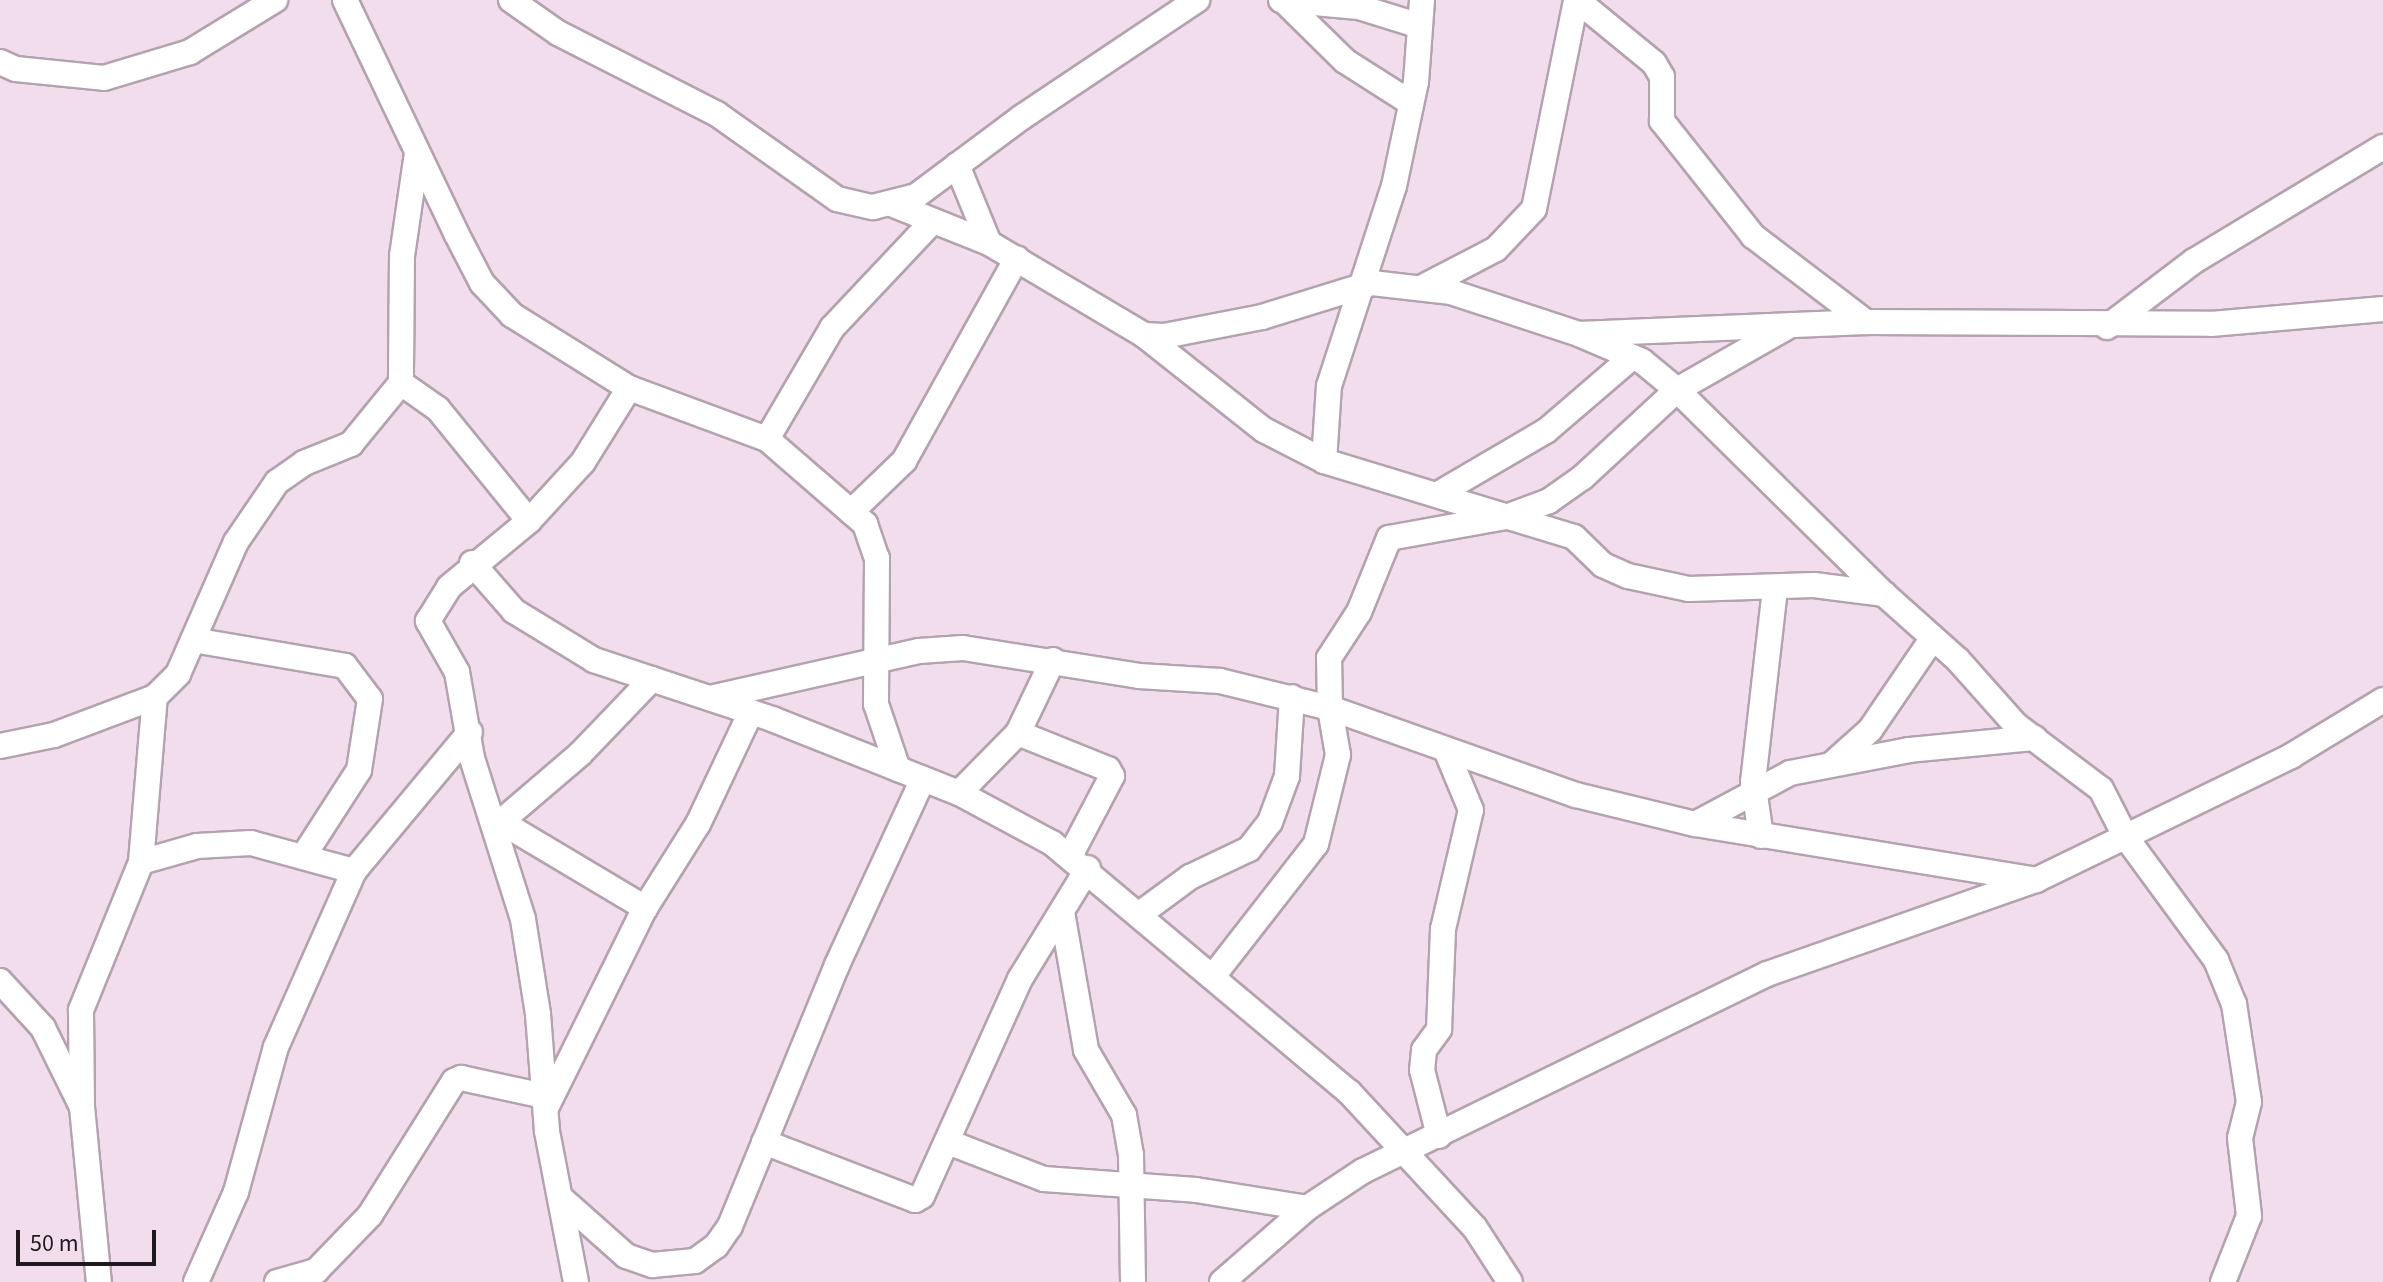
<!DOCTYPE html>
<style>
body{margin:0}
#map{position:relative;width:2383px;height:1282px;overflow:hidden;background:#f1ddec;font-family:"Source Sans 3",sans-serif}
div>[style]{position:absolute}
.roads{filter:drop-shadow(2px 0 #b4a2af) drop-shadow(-2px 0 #b4a2af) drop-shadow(0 2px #b4a2af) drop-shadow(0 -2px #b4a2af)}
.minor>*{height:24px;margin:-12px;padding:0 12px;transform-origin:12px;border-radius:12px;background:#fff}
span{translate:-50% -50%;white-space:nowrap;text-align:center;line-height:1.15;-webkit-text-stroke:8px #f1ddec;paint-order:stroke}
.scale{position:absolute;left:16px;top:1230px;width:140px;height:36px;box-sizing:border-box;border:4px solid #1f181d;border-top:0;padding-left:10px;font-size:24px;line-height:28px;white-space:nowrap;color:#1f181d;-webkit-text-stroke:6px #f1ddec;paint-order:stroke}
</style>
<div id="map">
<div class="roads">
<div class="minor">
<i style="left:345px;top:0;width:258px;rotate:64.5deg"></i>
<i style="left:456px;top:233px;width:56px;rotate:62.5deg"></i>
<i style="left:482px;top:283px;width:44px;rotate:46.8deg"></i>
<i style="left:512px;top:315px;width:138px;rotate:32deg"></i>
<i style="left:629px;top:388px;width:147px;rotate:20.3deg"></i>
<i style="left:767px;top:439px;width:130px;rotate:40.9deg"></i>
<i style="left:865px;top:524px;width:36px;rotate:71deg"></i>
<i style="left:877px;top:558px;width:146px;rotate:90.4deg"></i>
<i style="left:876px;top:704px;width:69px;rotate:71.3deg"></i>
<i style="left:511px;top:0;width:57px;rotate:35.1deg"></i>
<i style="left:558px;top:33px;width:178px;rotate:27deg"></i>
<i style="left:717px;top:114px;width:147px;rotate:35.3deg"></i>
<i style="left:837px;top:199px;width:37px;rotate:13deg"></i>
<i style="left:873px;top:207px;width:44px;rotate:-14.3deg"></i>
<i style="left:916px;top:196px;width:132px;rotate:-36.7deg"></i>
<i style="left:1022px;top:117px;width:211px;rotate:-33.8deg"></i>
<i style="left:1281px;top:0;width:78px;rotate:5.1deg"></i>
<i style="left:1359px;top:7px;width:64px;rotate:17.3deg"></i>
<i style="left:1577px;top:0;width:99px;rotate:39.3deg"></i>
<i style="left:1654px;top:63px;width:16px;rotate:60deg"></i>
<i style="left:1662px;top:77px;width:44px;rotate:90deg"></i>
<i style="left:1662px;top:121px;width:147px;rotate:51.6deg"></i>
<i style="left:1753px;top:236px;width:142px;rotate:37.3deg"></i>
<i style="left:1285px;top:2px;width:84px;rotate:44.5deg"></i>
<i style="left:1345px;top:61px;width:78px;rotate:32.5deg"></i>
<i style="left:0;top:62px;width:17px;rotate:24deg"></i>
<i style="left:16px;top:69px;width:88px;rotate:5.8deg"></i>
<i style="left:104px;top:78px;width:90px;rotate:-16.8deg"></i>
<i style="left:190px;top:52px;width:100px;rotate:-31.5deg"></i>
<i style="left:417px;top:153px;width:104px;rotate:98.3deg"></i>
<i style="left:402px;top:256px;width:127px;rotate:90.5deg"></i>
<i style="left:401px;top:383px;width:45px;rotate:35.1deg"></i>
<i style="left:438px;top:409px;width:144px;rotate:50.9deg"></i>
<i style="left:957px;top:165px;width:84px;rotate:67.7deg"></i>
<i style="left:894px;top:205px;width:102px;rotate:21.8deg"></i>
<i style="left:989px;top:243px;width:180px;rotate:30.7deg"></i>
<i style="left:1144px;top:335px;width:20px;rotate:3deg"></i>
<i style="left:1164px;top:336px;width:100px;rotate:-11deg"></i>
<i style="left:1262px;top:317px;width:115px;rotate:-17.2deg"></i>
<i style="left:1372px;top:283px;width:80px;rotate:6.5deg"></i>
<i style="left:1451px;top:292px;width:135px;rotate:18.2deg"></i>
<i style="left:1579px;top:334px;width:287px;rotate:-2.4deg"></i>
<i style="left:1866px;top:322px;width:345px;rotate:0.3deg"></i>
<i style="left:2211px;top:324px;width:173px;rotate:-5deg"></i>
<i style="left:1423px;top:287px;width:82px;rotate:-27.5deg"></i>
<i style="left:1496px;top:249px;width:55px;rotate:-46.5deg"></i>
<i style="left:1534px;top:209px;width:213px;rotate:-78.6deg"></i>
<i style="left:2107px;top:327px;width:109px;rotate:-37.2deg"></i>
<i style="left:2194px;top:261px;width:221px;rotate:-31.1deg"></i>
<i style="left:1144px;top:335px;width:153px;rotate:38.4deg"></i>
<i style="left:1264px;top:430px;width:68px;rotate:27.3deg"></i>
<i style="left:1324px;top:461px;width:261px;rotate:16.9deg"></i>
<i style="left:1574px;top:537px;width:40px;rotate:44deg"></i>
<i style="left:1603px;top:565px;width:27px;rotate:24deg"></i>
<i style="left:1628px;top:576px;width:62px;rotate:12deg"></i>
<i style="left:1689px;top:589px;width:125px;rotate:-1.8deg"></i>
<i style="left:1814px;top:585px;width:71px;rotate:7.3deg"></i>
<i style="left:1884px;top:594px;width:99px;rotate:41.7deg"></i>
<i style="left:1958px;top:660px;width:87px;rotate:48.3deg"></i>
<i style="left:2016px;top:725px;width:106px;rotate:37deg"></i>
<i style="left:2101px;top:789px;width:53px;rotate:62.9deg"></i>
<i style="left:2125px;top:836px;width:154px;rotate:53.7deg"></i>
<i style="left:2216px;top:960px;width:48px;rotate:67.8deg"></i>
<i style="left:2234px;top:1004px;width:99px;rotate:81.3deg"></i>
<i style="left:2249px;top:1102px;width:37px;rotate:104deg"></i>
<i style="left:2240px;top:1138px;width:79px;rotate:83.4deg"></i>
<i style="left:2249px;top:1216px;width:71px;rotate:111.5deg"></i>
<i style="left:1581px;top:335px;width:66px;rotate:23.1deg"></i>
<i style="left:1642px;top:361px;width:45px;rotate:39.6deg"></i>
<i style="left:1677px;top:390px;width:291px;rotate:44.6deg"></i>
<i style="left:767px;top:439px;width:129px;rotate:-59.6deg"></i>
<i style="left:832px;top:328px;width:147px;rotate:-46.7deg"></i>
<i style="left:1324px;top:461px;width:75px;rotate:-86.2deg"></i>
<i style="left:1329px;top:386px;width:210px;rotate:-72deg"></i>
<i style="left:1394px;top:186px;width:106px;rotate:-78.1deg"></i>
<i style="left:1416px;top:82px;width:82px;rotate:-85.8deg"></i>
<i style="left:1438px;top:494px;width:125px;rotate:-30.3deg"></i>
<i style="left:1546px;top:431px;width:113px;rotate:-40.7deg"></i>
<i style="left:851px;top:512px;width:74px;rotate:-43.9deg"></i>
<i style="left:904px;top:461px;width:232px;rotate:-60.9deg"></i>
<i style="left:472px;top:563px;width:64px;rotate:48.8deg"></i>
<i style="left:514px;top:611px;width:94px;rotate:31.5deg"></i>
<i style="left:594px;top:660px;width:188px;rotate:18.3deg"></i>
<i style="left:772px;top:719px;width:201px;rotate:21.6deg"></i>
<i style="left:959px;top:793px;width:106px;rotate:28.3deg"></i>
<i style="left:1052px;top:843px;width:388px;rotate:40deg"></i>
<i style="left:1349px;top:1092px;width:185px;rotate:47.2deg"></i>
<i style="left:1475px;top:1228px;width:64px;rotate:57.1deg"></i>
<i style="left:193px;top:640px;width:154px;rotate:9.7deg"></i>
<i style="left:345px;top:666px;width:41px;rotate:52.9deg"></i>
<i style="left:370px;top:699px;width:72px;rotate:98.8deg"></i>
<i style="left:359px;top:770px;width:103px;rotate:122.8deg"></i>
<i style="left:710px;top:698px;width:214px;rotate:-12.7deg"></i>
<i style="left:919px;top:651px;width:44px;rotate:-3.9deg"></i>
<i style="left:963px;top:648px;width:178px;rotate:9deg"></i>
<i style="left:1139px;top:676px;width:81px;rotate:3.5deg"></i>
<i style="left:1220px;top:681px;width:113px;rotate:13.8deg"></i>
<i style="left:1330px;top:708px;width:261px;rotate:19.5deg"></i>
<i style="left:1576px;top:795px;width:122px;rotate:13.7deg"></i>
<i style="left:1695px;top:824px;width:346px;rotate:9.3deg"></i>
<i style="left:1018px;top:733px;width:97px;rotate:21.8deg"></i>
<i style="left:1108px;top:769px;width:8px;rotate:60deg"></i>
<i style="left:1112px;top:776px;width:90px;rotate:117.7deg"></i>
<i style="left:0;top:746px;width:55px;rotate:-11.5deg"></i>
<i style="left:54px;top:735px;width:108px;rotate:-20.6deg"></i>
<i style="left:155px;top:697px;width:33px;rotate:-45deg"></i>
<i style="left:178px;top:674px;width:144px;rotate:-66.3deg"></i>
<i style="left:236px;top:542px;width:73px;rotate:-55.7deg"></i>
<i style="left:277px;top:482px;width:33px;rotate:-35deg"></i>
<i style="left:304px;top:463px;width:51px;rotate:-22deg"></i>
<i style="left:351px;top:444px;width:79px;rotate:-50.7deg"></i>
<i style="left:1832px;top:764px;width:51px;rotate:-41.8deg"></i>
<i style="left:1870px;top:730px;width:110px;rotate:-55.7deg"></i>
<i style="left:959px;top:793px;width:84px;rotate:-45.5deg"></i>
<i style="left:1018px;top:733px;width:81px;rotate:-64.4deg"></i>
<i style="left:501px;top:822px;width:168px;rotate:30.8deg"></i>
<i style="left:1695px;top:824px;width:108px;rotate:-28.2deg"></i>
<i style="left:1790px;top:773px;width:121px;rotate:-10.9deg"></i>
<i style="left:1909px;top:750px;width:126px;rotate:-5.5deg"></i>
<i style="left:497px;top:825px;width:109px;rotate:-40.5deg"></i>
<i style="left:580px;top:754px;width:104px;rotate:-46.2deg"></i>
<i style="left:1761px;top:836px;width:55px;rotate:-98.4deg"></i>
<i style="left:1753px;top:782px;width:195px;rotate:-83.5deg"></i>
<i style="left:141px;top:862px;width:58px;rotate:-15.9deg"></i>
<i style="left:197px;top:846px;width:54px;rotate:-3.2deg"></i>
<i style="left:251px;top:843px;width:107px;rotate:15.2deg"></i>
<i style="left:1062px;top:912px;width:140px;rotate:80.1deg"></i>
<i style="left:1086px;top:1050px;width:75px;rotate:59.7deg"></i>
<i style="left:1124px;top:1115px;width:41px;rotate:80.1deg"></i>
<i style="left:1131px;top:1155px;width:127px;rotate:89.1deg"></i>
<i style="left:1141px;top:913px;width:61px;rotate:-36.3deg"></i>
<i style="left:1190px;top:877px;width:65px;rotate:-25.4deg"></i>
<i style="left:1249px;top:849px;width:34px;rotate:-52deg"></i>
<i style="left:1270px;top:822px;width:49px;rotate:-69.7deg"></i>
<i style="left:1287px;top:776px;width:79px;rotate:-86.4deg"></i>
<i style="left:1214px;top:975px;width:166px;rotate:-52.1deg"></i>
<i style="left:1316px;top:844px;width:92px;rotate:-76.1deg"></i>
<i style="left:1338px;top:755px;width:48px;rotate:-99.7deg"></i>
<i style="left:1330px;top:708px;width:50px;rotate:-91.1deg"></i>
<i style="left:1329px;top:658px;width:55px;rotate:-56.9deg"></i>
<i style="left:1359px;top:612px;width:80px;rotate:-67.9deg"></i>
<i style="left:1389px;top:538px;width:119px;rotate:-10.2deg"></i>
<i style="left:1506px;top:517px;width:46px;rotate:-20.4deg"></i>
<i style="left:1549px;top:501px;width:42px;rotate:-35.2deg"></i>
<i style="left:1583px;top:477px;width:128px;rotate:-42.8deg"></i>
<i style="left:1677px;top:390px;width:131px;rotate:-29.7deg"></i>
<i style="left:0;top:981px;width:64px;rotate:47.5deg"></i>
<i style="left:43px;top:1028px;width:88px;rotate:63.7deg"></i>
<i style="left:82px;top:1107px;width:176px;rotate:84.5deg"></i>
<i style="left:82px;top:1107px;width:97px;rotate:-90.6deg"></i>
<i style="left:81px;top:1010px;width:160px;rotate:-67.9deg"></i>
<i style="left:141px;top:862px;width:166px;rotate:-85.2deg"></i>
<i style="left:546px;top:1108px;width:223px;rotate:-63.7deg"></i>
<i style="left:645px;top:908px;width:99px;rotate:-57.8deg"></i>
<i style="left:698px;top:824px;width:124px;rotate:-64.7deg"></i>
<i style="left:1439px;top:1136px;width:68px;rotate:-104.4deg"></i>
<i style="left:1422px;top:1070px;width:20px;rotate:-84deg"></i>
<i style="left:1424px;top:1050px;width:26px;rotate:-54deg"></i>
<i style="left:1439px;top:1029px;width:100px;rotate:-87.7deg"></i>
<i style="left:1443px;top:929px;width:122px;rotate:-76.8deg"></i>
<i style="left:1471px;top:810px;width:65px;rotate:-112.6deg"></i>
<i style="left:764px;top:1142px;width:162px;rotate:21deg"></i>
<i style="left:915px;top:1200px;width:8px;rotate:-30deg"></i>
<i style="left:922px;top:1196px;width:238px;rotate:-65.7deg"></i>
<i style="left:1020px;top:979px;width:130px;rotate:-58.5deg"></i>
<i style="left:948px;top:1142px;width:103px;rotate:21.1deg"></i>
<i style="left:1044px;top:1179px;width:152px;rotate:4.1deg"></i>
<i style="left:1196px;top:1190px;width:112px;rotate:9.2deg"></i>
<i style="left:563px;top:1200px;width:84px;rotate:41.6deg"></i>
<i style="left:626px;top:1256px;width:28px;rotate:19deg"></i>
<i style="left:652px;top:1265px;width:43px;rotate:-5.3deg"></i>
<i style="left:695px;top:1261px;width:26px;rotate:-36deg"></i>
<i style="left:716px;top:1246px;width:24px;rotate:-55deg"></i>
<i style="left:730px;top:1226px;width:282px;rotate:-67.7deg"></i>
<i style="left:837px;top:965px;width:205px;rotate:-65.2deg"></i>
<i style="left:196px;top:1282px;width:98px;rotate:-66deg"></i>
<i style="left:236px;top:1192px;width:150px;rotate:-74.6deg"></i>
<i style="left:276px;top:1047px;width:193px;rotate:-66.1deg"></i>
<i style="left:354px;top:871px;width:181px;rotate:-50.2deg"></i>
<i style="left:277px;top:1282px;width:41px;rotate:-15.8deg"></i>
<i style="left:316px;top:1271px;width:78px;rotate:-46deg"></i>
<i style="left:370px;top:1215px;width:158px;rotate:-57.9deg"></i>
<i style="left:454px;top:1081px;width:8px;rotate:-23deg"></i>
<i style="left:461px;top:1078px;width:85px;rotate:12.2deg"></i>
<i style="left:576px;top:1282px;width:154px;rotate:-100.9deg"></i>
<i style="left:547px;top:1131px;width:117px;rotate:-94.4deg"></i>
<i style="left:538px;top:1014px;width:96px;rotate:-99deg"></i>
<i style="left:523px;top:919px;width:169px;rotate:-107.6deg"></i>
<i style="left:472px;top:758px;width:87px;rotate:-99.9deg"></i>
<i style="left:457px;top:672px;width:59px;rotate:-119.6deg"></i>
<i style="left:428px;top:621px;width:40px;rotate:-58deg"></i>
<i style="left:449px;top:587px;width:104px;rotate:-39.5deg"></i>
<i style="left:529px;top:521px;width:80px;rotate:-47.5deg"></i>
<i style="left:583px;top:462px;width:87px;rotate:-58.1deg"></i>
<i style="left:1222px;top:1282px;width:113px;rotate:-41deg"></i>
<i style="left:1307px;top:1208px;width:67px;rotate:-33.5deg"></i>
<i style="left:1363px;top:1171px;width:449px;rotate:-26deg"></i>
<i style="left:1767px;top:974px;width:285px;rotate:-19.3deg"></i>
<i style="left:2036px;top:880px;width:284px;rotate:-25.9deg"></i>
<i style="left:2291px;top:756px;width:108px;rotate:-31.3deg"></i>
</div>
</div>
<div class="scale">50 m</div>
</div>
